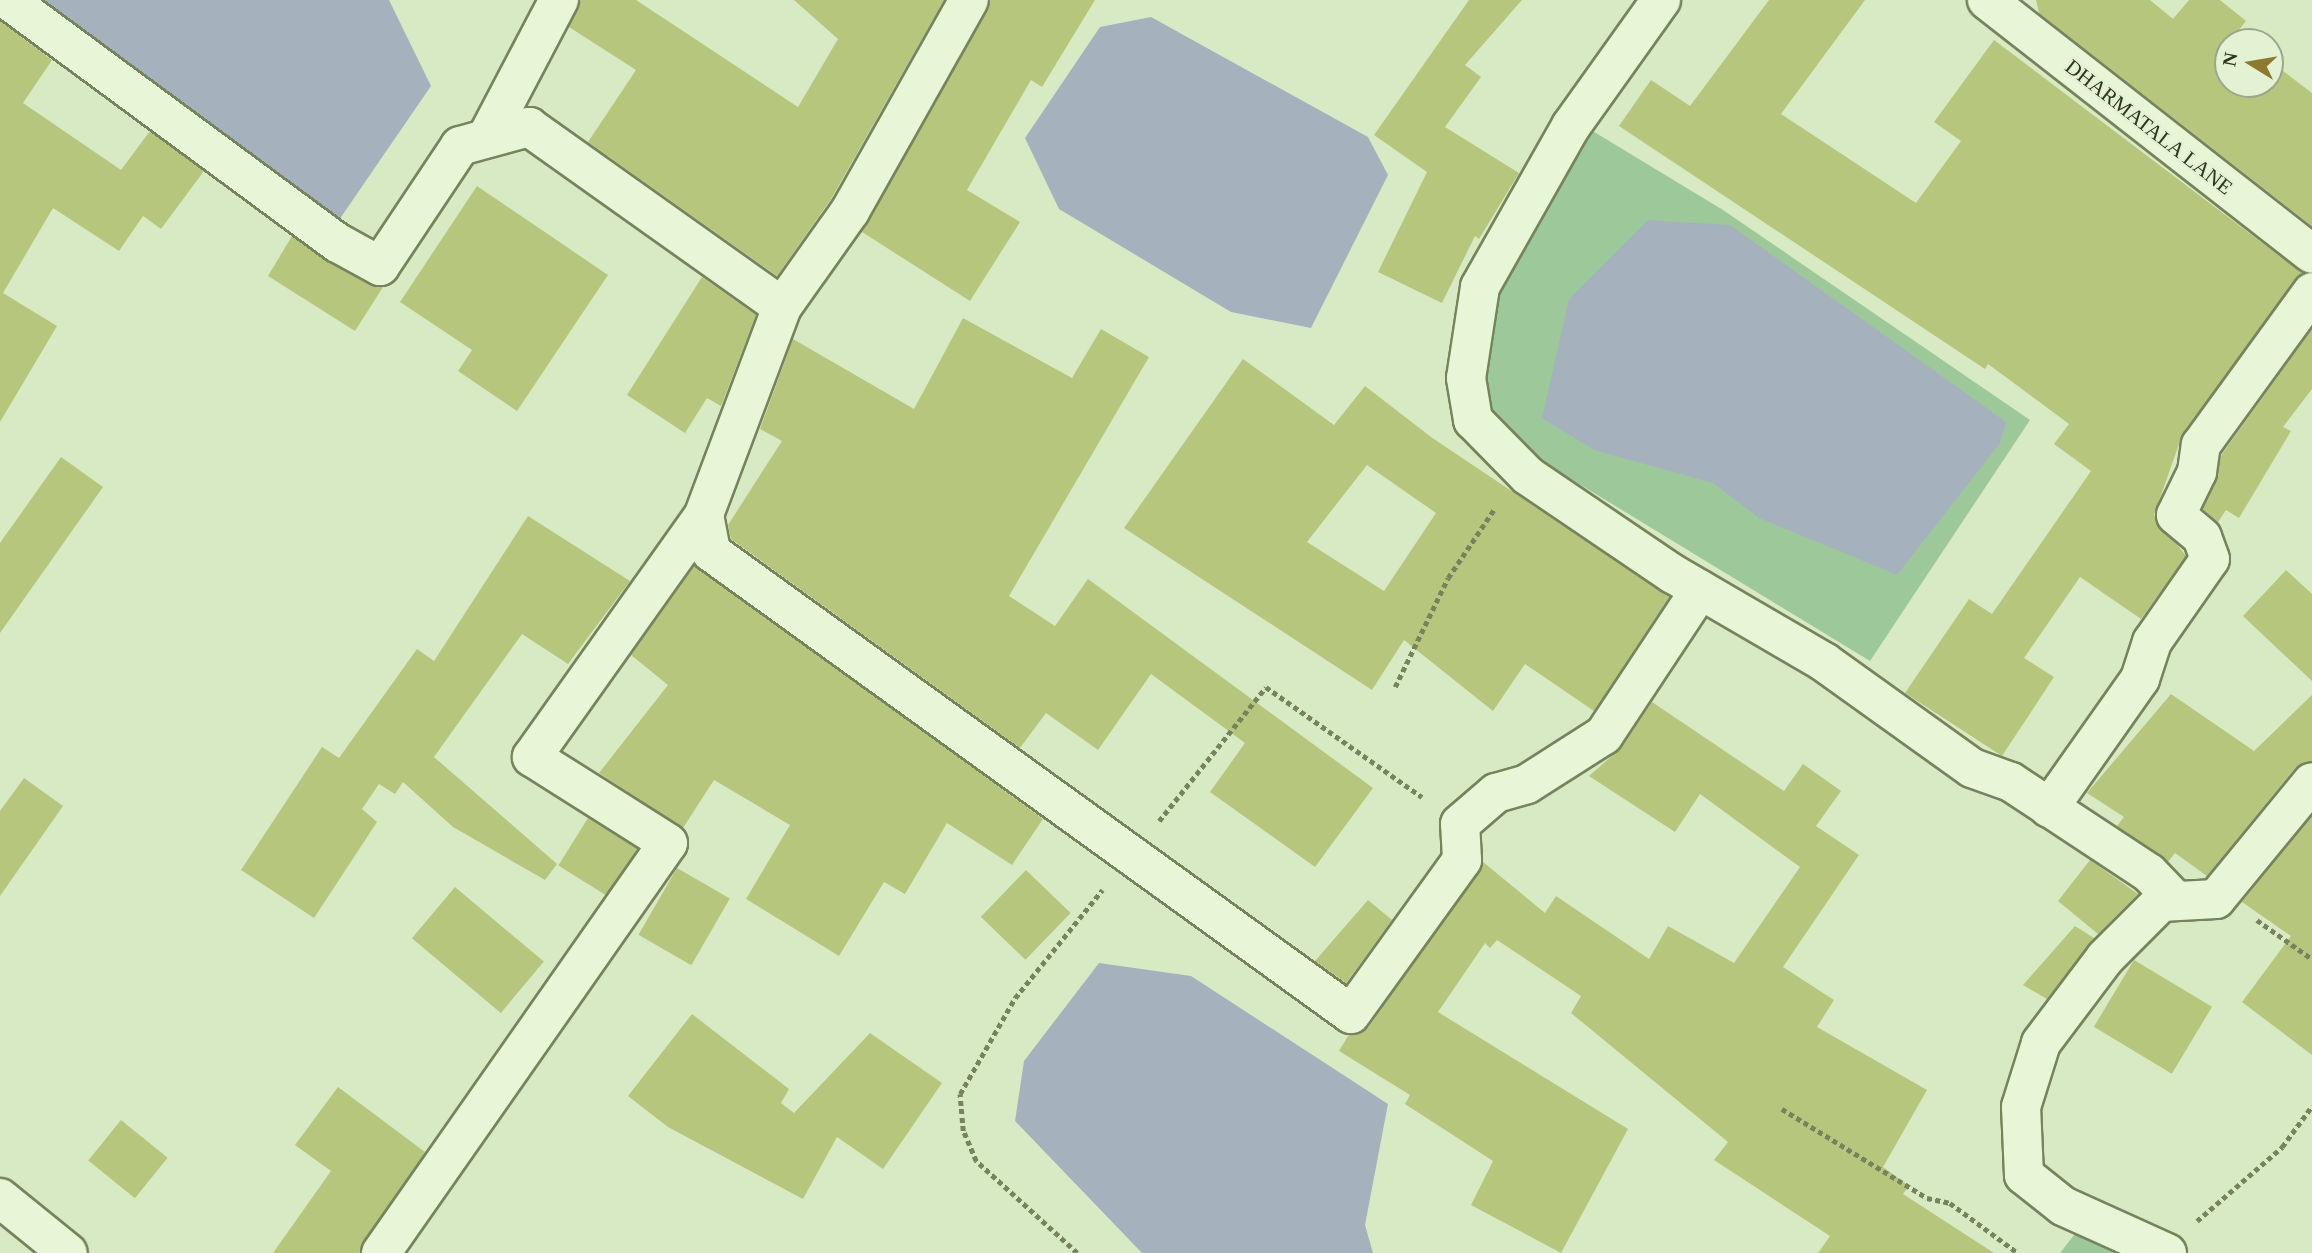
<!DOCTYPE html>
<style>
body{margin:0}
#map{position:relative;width:2312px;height:1253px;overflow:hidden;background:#d8eac4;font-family:"Times New Roman",serif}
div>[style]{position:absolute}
.green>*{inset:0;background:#9dc899}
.water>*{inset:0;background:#a5b2be}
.building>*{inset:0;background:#b7c67d;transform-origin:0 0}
.path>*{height:4.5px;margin-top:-2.25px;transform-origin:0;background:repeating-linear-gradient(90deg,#77835c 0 5px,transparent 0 8.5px)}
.roads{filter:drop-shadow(2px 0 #77835c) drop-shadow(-2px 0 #77835c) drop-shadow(0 2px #77835c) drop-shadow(0 -2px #77835c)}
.street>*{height:38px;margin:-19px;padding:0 19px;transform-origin:19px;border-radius:19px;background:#e7f6d6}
span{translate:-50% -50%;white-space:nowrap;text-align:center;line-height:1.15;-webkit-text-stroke:5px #e3f2d3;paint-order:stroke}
.street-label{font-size:21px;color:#2f351f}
.north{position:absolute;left:2214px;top:28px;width:70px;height:70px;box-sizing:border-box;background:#e3f2d3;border:2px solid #9ba68b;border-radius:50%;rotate:281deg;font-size:19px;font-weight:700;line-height:28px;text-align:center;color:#2f351f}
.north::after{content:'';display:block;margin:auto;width:24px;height:32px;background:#8e7931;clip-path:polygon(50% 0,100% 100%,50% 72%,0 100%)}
</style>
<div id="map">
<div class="green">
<i style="clip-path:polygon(1591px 130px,1723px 210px,2030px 420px,1870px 661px,1530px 454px,1488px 408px,1485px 377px,1500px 288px)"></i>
<i style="clip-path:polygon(2078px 1230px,2122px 1253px,2060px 1253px)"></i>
</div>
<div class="water">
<i style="clip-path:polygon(42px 0,389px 0,431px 86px,339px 220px)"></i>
<i style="clip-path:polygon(1151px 17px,1368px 137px,1388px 175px,1311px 328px,1231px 312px,1059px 209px,1025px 138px,1100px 27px)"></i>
<i style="clip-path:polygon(1648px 220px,1730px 225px,2006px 422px,2000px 443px,1897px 575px,1759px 518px,1713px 483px,1594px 450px,1542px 418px,1569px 299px)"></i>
<i style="clip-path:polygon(1099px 963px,1191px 976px,1388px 1104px,1365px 1225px,1373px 1253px,1142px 1253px,1015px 1121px,1024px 1061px)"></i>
</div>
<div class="building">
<i style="clip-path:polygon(581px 0,636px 0,798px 107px,838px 39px,794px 0,944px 0,831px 199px,777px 276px,588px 142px,636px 70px,569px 27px)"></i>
<i style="clip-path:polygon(991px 0,1095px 0,1042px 87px,1031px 80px,967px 190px,1020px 222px,970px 301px,862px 232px)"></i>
<i style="clip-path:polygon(1469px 0,1522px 0,1465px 65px,1481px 77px,1445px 127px,1519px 173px,1479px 239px,1475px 236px,1442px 303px,1378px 272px,1427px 172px,1374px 135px)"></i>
<i style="clip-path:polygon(1769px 0,1865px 0,1781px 114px,1916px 203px,1961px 141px,1934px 122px,1994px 40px,2302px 273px,2183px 433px,2154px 515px,2186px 556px,2141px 619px,2080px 577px,2024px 658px,2054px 677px,2002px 756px,1905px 693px,1969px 599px,1992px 614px,2091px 471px,2054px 444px,2069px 424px,1988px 364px,1985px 369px,1619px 126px,1651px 80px,1690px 106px)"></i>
<i style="clip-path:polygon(2036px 0,2150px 0,2173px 19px,2189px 0,2220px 0,2246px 21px,2235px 35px,2245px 42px,2228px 42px,2228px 84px,2270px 84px,2270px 61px,2312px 93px,2312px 226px,2039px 13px)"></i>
<i style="clip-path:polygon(0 21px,52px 60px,23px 103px,121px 170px,150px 131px,204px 171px,161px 229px,143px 216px,119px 251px,53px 208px,3px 293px,57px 326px,0 422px)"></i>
<i style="clip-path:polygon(477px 186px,608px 275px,517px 411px,458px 371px,472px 350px,400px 302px)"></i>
<i style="clip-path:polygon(292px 236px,327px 262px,383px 287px,355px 331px,268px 276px)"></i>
<i style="clip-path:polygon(702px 277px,756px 315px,721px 406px,707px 398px,685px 433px,627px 395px)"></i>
<i style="clip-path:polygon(963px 318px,1072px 378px,1101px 329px,1149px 357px,1009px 596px,1055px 626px,1088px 579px,1373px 788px,1315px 867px,1210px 792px,1245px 743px,1151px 674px,1098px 750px,1046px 713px,1020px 748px,731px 539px,728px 525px,782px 441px,760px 429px,793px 339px,914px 409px)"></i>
<i style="clip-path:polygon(2312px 329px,2312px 389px,2283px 427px,2291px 431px,2239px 518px,2226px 510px,2218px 522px,2203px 509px,2222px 454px)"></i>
<i style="clip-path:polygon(evenodd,1243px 359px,1334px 425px,1365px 386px,1431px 437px,1669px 597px,1594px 711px,1525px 664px,1493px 711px,1404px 640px,1372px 690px,1124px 528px,1243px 359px,1367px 465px,1436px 513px,1384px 591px,1307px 542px,1367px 465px)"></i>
<i style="clip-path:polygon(61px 457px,103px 487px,0 633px,0 543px)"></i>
<i style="clip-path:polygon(528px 516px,630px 581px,568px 664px,522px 634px,434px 757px,557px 864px,545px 880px,453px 827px,403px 782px,395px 794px,379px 784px,362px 809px,377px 822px,314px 918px,241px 870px,322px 747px,339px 758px,417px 649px,434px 661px)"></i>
<i style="clip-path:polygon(695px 565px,1043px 819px,1012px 865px,947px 823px,905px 894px,884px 882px,839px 956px,746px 899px,790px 825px,714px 780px,683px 828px,599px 773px,668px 685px,631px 655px)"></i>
<i style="clip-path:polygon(2286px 570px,2312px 594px,2312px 681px,2243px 616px)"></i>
<i style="clip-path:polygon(2171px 694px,2254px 751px,2312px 695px,2312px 761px,2295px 768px,2207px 876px,2175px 853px,2168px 862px,2117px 826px,2124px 817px,2087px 793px)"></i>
<i style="clip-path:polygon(1652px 702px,1784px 791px,1803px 764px,1841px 791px,1816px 826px,1859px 855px,1783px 967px,1834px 1000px,1817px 1027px,1927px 1090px,1883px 1167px,1909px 1186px,1903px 1194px,1994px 1253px,1818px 1253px,1830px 1236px,1714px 1160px,1728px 1142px,1571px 1013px,1581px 996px,1497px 940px,1490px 948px,1485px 943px,1438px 1012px,1628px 1129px,1561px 1253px,1471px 1205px,1493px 1161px,1405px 1104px,1410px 1095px,1339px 1051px,1348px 1036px,1369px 1027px,1483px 862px,1545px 913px,1556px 896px,1649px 959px,1668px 926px,1734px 963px,1800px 867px,1700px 794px,1675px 832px,1589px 776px,1622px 747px)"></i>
<i style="clip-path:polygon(24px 778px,63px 806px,0 896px,0 811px)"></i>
<i style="clip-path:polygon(2312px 816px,2312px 1055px,2242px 1002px,2291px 936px,2242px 902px)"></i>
<i style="left:588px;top:818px;width:58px;height:56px;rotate:32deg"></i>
<i style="clip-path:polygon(2090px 860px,2138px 894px,2098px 934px,2058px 901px)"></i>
<i style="left:677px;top:868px;width:61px;height:77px;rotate:30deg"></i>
<i style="left:1026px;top:870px;width:62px;height:65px;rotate:44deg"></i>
<i style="left:455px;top:887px;width:116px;height:67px;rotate:40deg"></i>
<i style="clip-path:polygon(1368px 900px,1392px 920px,1346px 983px,1315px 961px)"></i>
<i style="clip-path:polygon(2075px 926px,2094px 938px,2047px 999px,2023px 985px)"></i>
<i style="left:2134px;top:960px;width:91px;height:78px;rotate:31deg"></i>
<i style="clip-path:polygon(692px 1014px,789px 1089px,781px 1103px,794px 1113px,870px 1033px,942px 1083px,883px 1169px,837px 1137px,803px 1199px,668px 1127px,628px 1096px)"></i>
<i style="clip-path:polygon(338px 1087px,425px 1152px,359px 1253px,273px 1253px,331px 1171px,295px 1145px)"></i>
<i style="left:121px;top:1120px;width:60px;height:52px;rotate:39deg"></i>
</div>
<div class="path">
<i style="left:1395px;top:687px;width:121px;rotate:-64.1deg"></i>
<i style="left:1448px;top:578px;width:84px;rotate:-56.1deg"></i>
<i style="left:1159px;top:821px;width:171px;rotate:-51.4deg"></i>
<i style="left:1266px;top:687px;width:191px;rotate:35.2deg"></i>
<i style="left:2257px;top:920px;width:67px;rotate:35.3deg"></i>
<i style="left:1782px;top:1109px;width:170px;rotate:31.5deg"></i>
<i style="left:1927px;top:1198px;width:24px;rotate:12deg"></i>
<i style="left:1950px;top:1203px;width:84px;rotate:36.3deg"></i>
<i style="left:2197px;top:1221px;width:113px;rotate:-41deg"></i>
<i style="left:2282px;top:1147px;width:51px;rotate:-53.8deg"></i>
<i style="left:1077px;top:1253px;width:137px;rotate:-137.7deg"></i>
<i style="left:976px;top:1161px;width:33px;rotate:-113deg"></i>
<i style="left:963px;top:1131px;width:37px;rotate:-95deg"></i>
<i style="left:960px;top:1094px;width:111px;rotate:-60.2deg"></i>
<i style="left:1015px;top:998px;width:139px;rotate:-51.1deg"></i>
</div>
<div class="roads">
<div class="street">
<i style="left:8px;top:0;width:410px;rotate:36.4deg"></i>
<i style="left:338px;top:243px;width:48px;rotate:28.7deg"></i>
<i style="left:380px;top:266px;width:144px;rotate:-56.3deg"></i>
<i style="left:460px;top:146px;width:72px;rotate:-15.4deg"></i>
<i style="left:529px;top:127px;width:310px;rotate:35.4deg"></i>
<i style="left:782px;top:307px;width:118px;rotate:-54.7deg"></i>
<i style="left:850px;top:211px;width:242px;rotate:-60.6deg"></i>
<i style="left:1661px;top:0;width:155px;rotate:125.5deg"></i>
<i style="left:1571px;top:126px;width:185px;rotate:119.5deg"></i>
<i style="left:1480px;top:287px;width:92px;rotate:98.7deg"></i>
<i style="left:1466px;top:378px;width:43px;rotate:80.5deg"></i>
<i style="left:1473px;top:420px;width:78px;rotate:45.5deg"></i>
<i style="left:1528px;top:476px;width:175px;rotate:34.1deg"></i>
<i style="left:1673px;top:574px;width:175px;rotate:30.2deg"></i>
<i style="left:1824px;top:662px;width:182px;rotate:35.6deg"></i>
<i style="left:1972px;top:768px;width:41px;rotate:19.7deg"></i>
<i style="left:2011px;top:782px;width:165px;rotate:33.4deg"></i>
<i style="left:2149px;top:873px;width:37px;rotate:46deg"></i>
<i style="left:1987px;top:0;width:412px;rotate:38deg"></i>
<i style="left:488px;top:135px;width:153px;rotate:-62.3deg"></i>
<i style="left:782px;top:307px;width:222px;rotate:110.6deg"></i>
<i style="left:704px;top:515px;width:38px;rotate:79deg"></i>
<i style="left:711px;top:552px;width:789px;rotate:35.82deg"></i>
<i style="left:1351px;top:1014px;width:190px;rotate:-54.2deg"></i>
<i style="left:1462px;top:860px;width:36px;rotate:-93deg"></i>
<i style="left:1460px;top:824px;width:48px;rotate:-40.7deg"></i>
<i style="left:1496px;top:793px;width:32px;rotate:-16deg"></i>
<i style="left:1527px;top:784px;width:91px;rotate:-32.5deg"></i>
<i style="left:1604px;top:735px;width:174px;rotate:-56.5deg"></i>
<i style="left:2049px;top:808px;width:158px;rotate:-54.8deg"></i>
<i style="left:2140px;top:679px;width:39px;rotate:-72deg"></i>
<i style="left:2152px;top:642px;width:101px;rotate:-55.1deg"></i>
<i style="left:2210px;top:559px;width:23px;rotate:-110deg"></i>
<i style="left:2202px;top:537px;width:34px;rotate:-140deg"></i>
<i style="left:2176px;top:515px;width:48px;rotate:-64deg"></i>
<i style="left:2197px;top:472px;width:27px;rotate:-82deg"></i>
<i style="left:2201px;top:445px;width:189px;rotate:-54deg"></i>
<i style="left:0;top:1198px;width:87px;rotate:39deg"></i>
<i style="left:381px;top:1253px;width:500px;rotate:-55.01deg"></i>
<i style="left:668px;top:843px;width:161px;rotate:-147.7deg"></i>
<i style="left:532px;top:757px;width:297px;rotate:-54.6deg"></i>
<i style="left:2167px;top:1253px;width:114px;rotate:-155.7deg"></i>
<i style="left:2063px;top:1206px;width:50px;rotate:-141.5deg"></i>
<i style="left:2024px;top:1175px;width:68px;rotate:-92.5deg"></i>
<i style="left:2021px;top:1107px;width:67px;rotate:-72.6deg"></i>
<i style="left:2041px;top:1043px;width:106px;rotate:-53deg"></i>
<i style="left:2105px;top:958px;width:79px;rotate:-45deg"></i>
<i style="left:2161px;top:902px;width:55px;rotate:-3.1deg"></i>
<i style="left:2216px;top:899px;width:151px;rotate:-50.6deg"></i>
</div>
</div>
<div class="street-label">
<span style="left:2149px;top:127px;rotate:38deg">DHARMATALA LANE</span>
</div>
<div class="north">N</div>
</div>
